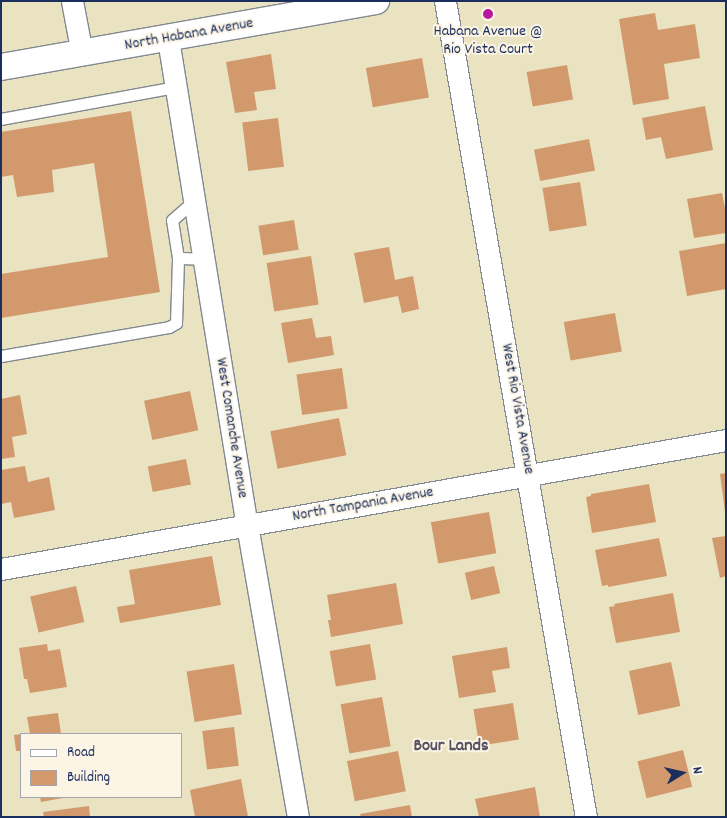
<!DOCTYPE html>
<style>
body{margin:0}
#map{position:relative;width:727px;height:818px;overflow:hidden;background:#e9e3c2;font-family:Dekko,sans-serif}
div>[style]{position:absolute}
.building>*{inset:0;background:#d2996d;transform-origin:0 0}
.roads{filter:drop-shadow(1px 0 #828990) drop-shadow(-1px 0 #828990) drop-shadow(0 1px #828990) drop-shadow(0 -1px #828990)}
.service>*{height:11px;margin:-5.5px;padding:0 5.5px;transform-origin:5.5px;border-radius:5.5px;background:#fff}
.minor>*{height:21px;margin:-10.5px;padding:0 10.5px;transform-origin:10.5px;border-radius:10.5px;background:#fff}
.tertiary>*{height:26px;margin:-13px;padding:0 13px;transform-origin:13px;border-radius:13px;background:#fff}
.dots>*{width:14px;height:14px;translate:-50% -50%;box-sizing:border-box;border:2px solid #fcf5e5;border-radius:50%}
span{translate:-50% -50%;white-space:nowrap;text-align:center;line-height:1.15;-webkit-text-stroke:4px #fcf5e5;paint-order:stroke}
.poi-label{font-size:16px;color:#1b2f5e}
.street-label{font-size:16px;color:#1b2f5e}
.neighbourhood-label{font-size:18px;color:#5b5463;font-weight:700}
.frame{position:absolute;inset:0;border:2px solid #1b2f5e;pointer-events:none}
.legend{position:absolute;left:20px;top:733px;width:162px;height:65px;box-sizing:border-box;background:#fcf5e5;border:1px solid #a2a6af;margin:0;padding:6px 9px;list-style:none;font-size:15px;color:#1b2f5e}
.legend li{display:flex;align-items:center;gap:10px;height:25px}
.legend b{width:25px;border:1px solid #a2a6af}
.north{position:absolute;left:657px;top:748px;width:50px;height:50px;-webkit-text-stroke:4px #fcf5e5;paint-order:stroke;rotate:80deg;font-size:14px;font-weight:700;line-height:20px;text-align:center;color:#1b2f5e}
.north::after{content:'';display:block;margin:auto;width:18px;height:22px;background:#1b2f5e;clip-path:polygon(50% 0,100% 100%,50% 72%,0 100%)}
</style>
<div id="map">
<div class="building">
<i style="clip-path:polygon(655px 13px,658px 30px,695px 24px,700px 58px,664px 64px,669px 99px,633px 105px,619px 19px)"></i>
<i style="clip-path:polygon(271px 54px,276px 89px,254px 92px,257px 110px,235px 113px,226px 62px)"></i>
<i style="left:422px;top:58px;width:40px;height:57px;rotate:80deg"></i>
<i style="left:567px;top:65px;width:35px;height:41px;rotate:80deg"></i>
<i style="clip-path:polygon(705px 106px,713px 150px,666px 159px,661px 137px,646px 140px,642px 118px)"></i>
<i style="clip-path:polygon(131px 111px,160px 292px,1px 318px,1px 274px,108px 257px,94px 163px,52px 170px,54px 192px,17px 197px,13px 175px,1px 177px,1px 132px)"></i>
<i style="left:278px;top:118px;width:49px;height:36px;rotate:83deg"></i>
<i style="left:589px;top:139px;width:32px;height:56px;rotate:79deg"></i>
<i style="left:580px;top:182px;width:44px;height:38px;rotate:81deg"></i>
<i style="clip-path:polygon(722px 193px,726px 213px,726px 233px,694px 238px,687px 199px)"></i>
<i style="left:294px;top:220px;width:30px;height:36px;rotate:81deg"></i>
<i style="clip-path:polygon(726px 243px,726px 289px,687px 296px,679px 251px)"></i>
<i style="clip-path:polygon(389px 247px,395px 280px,413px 276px,419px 309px,402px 313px,398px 296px,364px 303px,354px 253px)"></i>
<i style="left:311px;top:256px;width:49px;height:45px;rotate:81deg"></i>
<i style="left:615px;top:313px;width:39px;height:52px;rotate:80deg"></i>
<i style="clip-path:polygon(312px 318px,316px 338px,331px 336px,334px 355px,288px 363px,281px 323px)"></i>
<i style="left:342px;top:368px;width:41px;height:46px;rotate:82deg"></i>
<i style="left:190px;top:391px;width:40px;height:47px;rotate:78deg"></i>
<i style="clip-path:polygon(20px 395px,27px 434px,12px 437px,15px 457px,1px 459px,1px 399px)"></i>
<i style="left:339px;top:418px;width:38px;height:70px;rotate:79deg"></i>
<i style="left:186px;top:459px;width:26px;height:39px;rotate:79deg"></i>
<i style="clip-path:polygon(25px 466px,28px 482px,49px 477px,55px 510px,14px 518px,11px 502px,1px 504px,1px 470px)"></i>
<i style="clip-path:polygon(726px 473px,726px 512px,725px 512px,720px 474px)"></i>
<i style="clip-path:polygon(649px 484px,656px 522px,592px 533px,586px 497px,591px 496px,591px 494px)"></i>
<i style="left:489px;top:512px;width:42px;height:59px;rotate:80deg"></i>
<i style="clip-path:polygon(726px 536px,726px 576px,720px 578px,712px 538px)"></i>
<i style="clip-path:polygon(659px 538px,667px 576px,608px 587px,608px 585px,602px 586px,595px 550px)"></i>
<i style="clip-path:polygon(212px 556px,221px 605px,120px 623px,117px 607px,135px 604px,129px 570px)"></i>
<i style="left:494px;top:566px;width:28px;height:30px;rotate:77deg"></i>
<i style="clip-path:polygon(396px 583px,403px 624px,331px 637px,328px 620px,331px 620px,327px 595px)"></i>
<i style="left:76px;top:586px;width:37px;height:47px;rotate:77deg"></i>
<i style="clip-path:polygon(673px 593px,680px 632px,616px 643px,609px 607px,615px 606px,614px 604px)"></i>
<i style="clip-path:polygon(47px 644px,48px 651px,60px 649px,67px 687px,30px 693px,27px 679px,24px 679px,19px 648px)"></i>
<i style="left:370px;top:644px;width:36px;height:41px;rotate:80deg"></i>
<i style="clip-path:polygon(507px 647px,510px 668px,492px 671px,496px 692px,459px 698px,452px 656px)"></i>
<i style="left:671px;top:662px;width:45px;height:43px;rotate:78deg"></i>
<i style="left:234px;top:664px;width:51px;height:48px;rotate:81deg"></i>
<i style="left:382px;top:697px;width:50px;height:42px;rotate:80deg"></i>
<i style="left:513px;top:703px;width:37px;height:40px;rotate:81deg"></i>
<i style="clip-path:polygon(58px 713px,61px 734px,30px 734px,27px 717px)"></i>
<i style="left:234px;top:727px;width:39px;height:32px;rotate:83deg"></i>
<i style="clip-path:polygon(21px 734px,21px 751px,16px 751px,14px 735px)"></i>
<i style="left:683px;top:750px;width:38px;height:47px;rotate:76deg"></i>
<i style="left:398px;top:751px;width:41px;height:52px;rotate:79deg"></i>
<i style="clip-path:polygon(241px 779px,248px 817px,195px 817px,190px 790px)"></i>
<i style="clip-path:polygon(535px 787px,540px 817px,479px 817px,475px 799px)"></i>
<i style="clip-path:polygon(40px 797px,63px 797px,63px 798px,41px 802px)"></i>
<i style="clip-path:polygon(410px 805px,412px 817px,361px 817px,360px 814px)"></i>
<i style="clip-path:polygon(89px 806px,90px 817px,44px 817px,43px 812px)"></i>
</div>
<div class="roads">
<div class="service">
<i style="left:1px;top:119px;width:178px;rotate:-10.4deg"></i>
<i style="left:178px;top:258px;width:26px;rotate:2deg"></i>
<i style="left:1px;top:356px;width:170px;rotate:-9.8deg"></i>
<i style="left:169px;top:327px;width:8px;rotate:-30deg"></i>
<i style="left:176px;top:323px;width:65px;rotate:-88.2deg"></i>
<i style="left:178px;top:258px;width:38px;rotate:-99deg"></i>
<i style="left:172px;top:220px;width:29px;rotate:-41deg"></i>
</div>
<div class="minor">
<i style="left:72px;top:1px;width:54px;rotate:79.3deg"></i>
<i style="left:445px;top:1px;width:828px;rotate:80.2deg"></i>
<i style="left:168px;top:39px;width:492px;rotate:80.8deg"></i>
<i style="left:247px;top:525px;width:296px;rotate:80.1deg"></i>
<i style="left:1px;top:569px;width:736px;rotate:-10.09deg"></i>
</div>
<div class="tertiary">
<i style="left:1px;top:67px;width:381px;rotate:-10deg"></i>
</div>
</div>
<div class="dots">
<i style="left:488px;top:14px;background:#b5179e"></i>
</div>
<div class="poi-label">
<span style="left:488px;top:41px">Habana Avenue @<br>Rio Vista Court</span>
</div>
<div class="street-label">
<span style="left:189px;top:35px;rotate:-10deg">North Habana Avenue</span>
<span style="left:517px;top:409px;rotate:80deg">West Rio Vista Avenue</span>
<span style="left:231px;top:428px;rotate:81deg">West Comanche Avenue</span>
<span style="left:363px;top:505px;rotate:-10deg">North Tampania Avenue</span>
</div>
<div class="neighbourhood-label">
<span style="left:451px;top:747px">Bour Lands</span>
</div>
<div class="frame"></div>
<ul class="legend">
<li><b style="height:6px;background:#fff"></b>Road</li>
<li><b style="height:14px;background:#d2996d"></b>Building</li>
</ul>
<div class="north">N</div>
</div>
